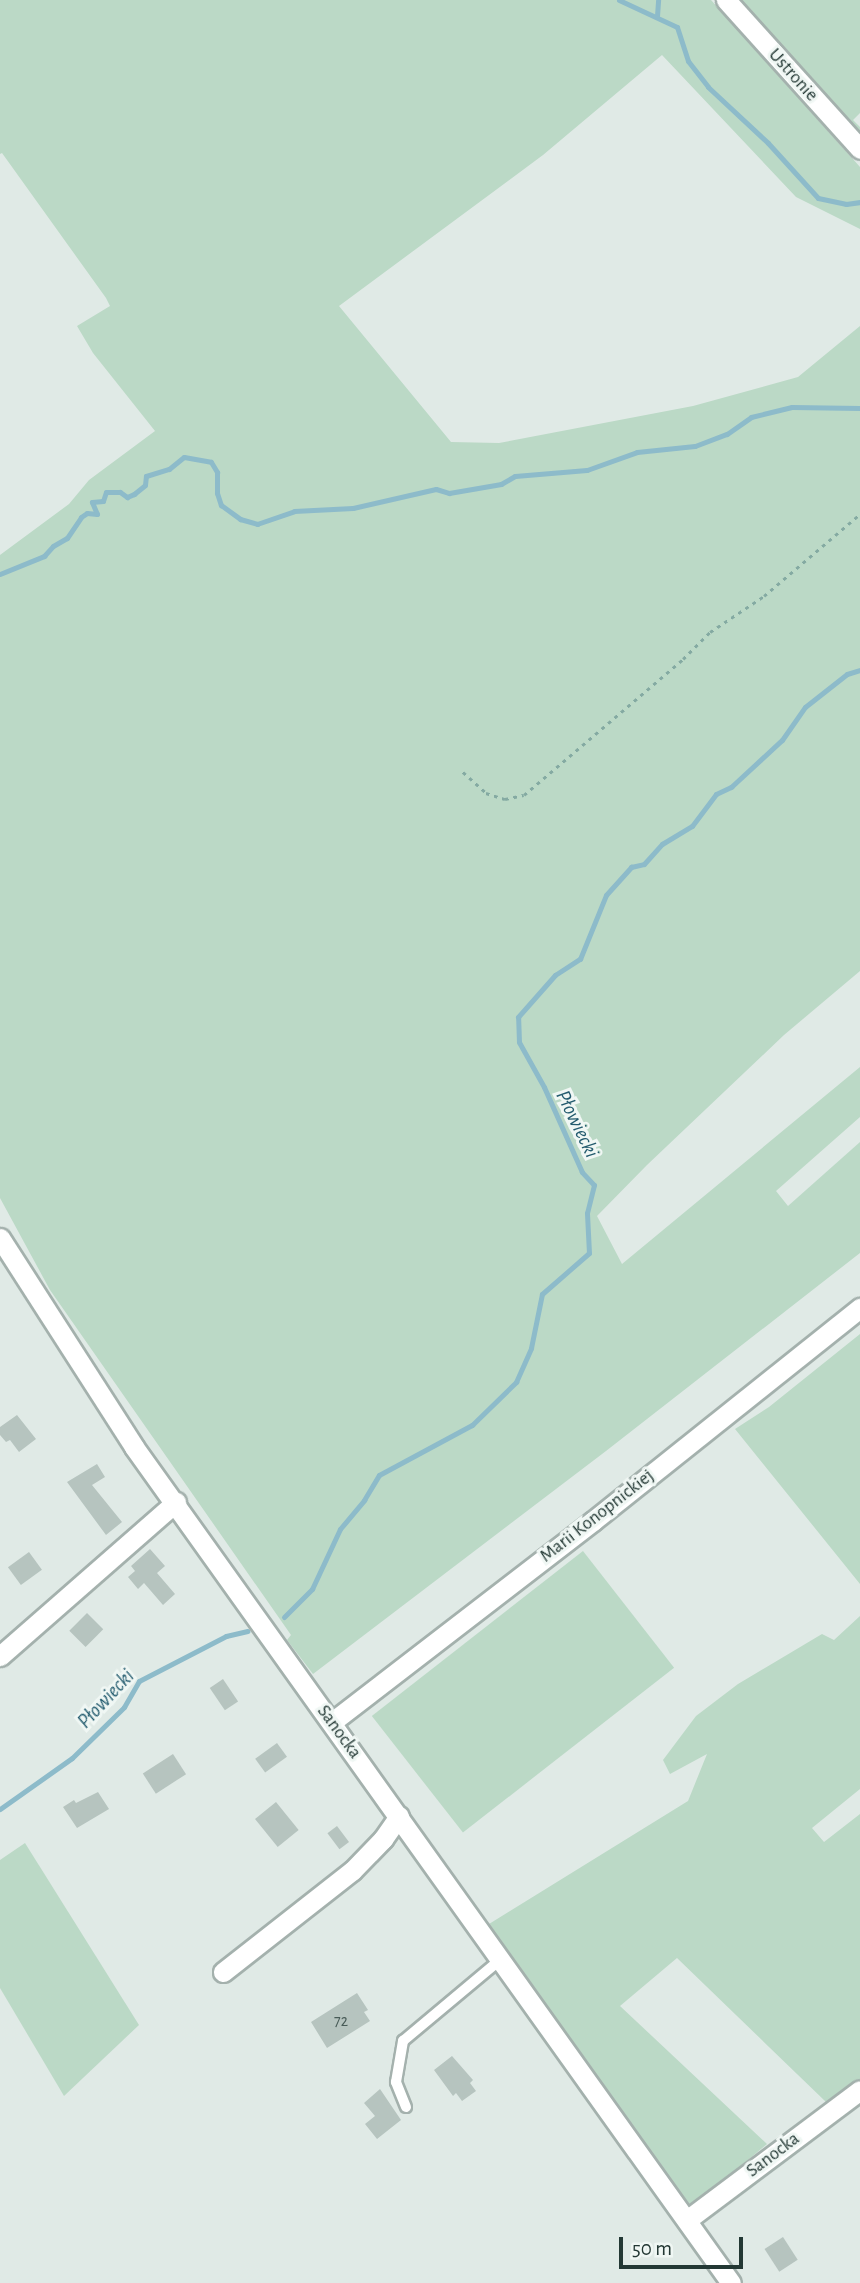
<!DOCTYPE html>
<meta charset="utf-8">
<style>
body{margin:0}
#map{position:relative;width:860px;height:2283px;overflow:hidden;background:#e0eae6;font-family:"Alegreya Sans",sans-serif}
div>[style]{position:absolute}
.green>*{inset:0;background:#bbd9c6;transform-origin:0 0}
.stream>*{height:5px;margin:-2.5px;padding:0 2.5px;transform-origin:2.5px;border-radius:2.5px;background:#8dbbca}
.building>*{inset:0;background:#b6c4bf;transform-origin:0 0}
.path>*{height:2.5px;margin-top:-1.25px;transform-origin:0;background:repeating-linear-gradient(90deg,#84aaa2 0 3.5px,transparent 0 8.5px)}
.roads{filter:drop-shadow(2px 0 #a4b1ad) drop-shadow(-2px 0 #a4b1ad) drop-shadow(0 2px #a4b1ad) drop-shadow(0 -2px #a4b1ad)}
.service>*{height:10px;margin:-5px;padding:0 5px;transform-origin:5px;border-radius:5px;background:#fff}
.minor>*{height:19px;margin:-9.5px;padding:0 9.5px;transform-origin:9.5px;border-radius:9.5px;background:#fff}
span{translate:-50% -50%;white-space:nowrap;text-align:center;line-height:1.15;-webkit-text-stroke:6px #f0f7f4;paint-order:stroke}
.number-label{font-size:16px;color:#485b57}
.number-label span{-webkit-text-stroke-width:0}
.street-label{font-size:19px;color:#233834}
.water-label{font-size:21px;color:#235b6e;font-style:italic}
.scale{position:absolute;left:619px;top:2237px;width:124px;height:32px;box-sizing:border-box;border:4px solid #233834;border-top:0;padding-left:9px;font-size:21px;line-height:24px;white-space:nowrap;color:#233834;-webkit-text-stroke:5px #f0f7f4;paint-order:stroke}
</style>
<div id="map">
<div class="green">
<i style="clip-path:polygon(0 0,711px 0,860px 167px,860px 229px,796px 197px,662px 55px,543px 155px,339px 306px,451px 442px,499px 443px,693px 406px,798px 377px,860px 326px,860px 971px,784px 1035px,647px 1165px,597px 1216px,622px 1264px,860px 1067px,860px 1117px,776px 1191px,788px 1206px,860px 1142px,860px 1253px,606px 1451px,313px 1674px,287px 1640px,291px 1635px,50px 1290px,0 1198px,0 555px,69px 504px,89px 480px,155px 431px,93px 353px,77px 326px,110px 306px,106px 298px,2px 153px,0 154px)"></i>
<i style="clip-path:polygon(738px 0,860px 0,860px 113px,853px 120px,860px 127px,860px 138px)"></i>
<i style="clip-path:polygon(860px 1334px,860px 1584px,735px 1429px,769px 1407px)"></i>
<i style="left:583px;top:1551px;width:148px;height:268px;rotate:52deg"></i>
<i style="clip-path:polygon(860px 1616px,860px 1789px,812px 1828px,824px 1842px,860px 1814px,860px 2100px,836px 2118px,825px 2101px,677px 1958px,620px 2006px,767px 2144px,692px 2207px,653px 2158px,489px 1924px,688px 1801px,707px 1754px,670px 1774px,663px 1760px,696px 1716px,738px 1684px,822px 1634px,834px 1640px)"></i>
<i style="clip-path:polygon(25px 1843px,139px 2025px,64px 2096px,0 1988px,0 1860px)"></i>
</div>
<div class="stream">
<i style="left:619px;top:0;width:64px;rotate:25deg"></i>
<i style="left:677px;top:27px;width:36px;rotate:72deg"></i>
<i style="left:688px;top:61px;width:33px;rotate:52deg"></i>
<i style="left:708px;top:87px;width:82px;rotate:43deg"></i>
<i style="left:768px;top:143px;width:74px;rotate:47.7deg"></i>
<i style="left:818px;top:198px;width:29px;rotate:12deg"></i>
<i style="left:846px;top:204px;width:14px;rotate:-8deg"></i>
<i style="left:657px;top:16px;width:16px;rotate:-86deg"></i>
<i style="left:0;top:574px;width:48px;rotate:-22.2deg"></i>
<i style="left:44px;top:556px;width:13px;rotate:-48deg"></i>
<i style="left:53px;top:546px;width:16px;rotate:-30deg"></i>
<i style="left:67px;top:538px;width:25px;rotate:-56deg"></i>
<i style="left:81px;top:517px;width:7px;rotate:-34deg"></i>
<i style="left:87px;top:513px;width:10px;rotate:6deg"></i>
<i style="left:97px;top:514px;width:13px;rotate:-113deg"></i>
<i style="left:92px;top:502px;width:11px;rotate:-5deg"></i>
<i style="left:103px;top:501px;width:9px;rotate:-72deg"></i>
<i style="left:106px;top:492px;width:14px"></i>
<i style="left:120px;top:492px;width:9px;rotate:36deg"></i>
<i style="left:127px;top:497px;width:8px;rotate:-23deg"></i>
<i style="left:134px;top:494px;width:14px;rotate:-39deg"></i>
<i style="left:145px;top:485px;width:9px;rotate:-84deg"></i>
<i style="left:146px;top:476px;width:24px;rotate:-17deg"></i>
<i style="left:169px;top:469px;width:19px;rotate:-39deg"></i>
<i style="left:184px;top:457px;width:27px;rotate:10deg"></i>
<i style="left:211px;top:462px;width:12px;rotate:59deg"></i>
<i style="left:217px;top:472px;width:21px;rotate:90deg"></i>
<i style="left:217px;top:493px;width:13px;rotate:72deg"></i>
<i style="left:221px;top:505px;width:24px;rotate:36deg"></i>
<i style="left:240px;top:519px;width:18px;rotate:16deg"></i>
<i style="left:257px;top:524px;width:39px;rotate:-19deg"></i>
<i style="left:294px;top:511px;width:59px;rotate:-2.9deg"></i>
<i style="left:353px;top:508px;width:85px;rotate:-12.9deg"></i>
<i style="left:436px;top:489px;width:14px;rotate:17deg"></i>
<i style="left:449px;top:493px;width:53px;rotate:-9.8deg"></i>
<i style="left:501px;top:484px;width:16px;rotate:-30deg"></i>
<i style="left:515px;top:476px;width:72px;rotate:-4.8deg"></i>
<i style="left:587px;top:470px;width:53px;rotate:-19.8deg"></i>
<i style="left:637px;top:452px;width:58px;rotate:-5.9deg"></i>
<i style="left:695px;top:446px;width:34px;rotate:-21deg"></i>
<i style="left:727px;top:434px;width:29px;rotate:-35deg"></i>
<i style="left:751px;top:417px;width:42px;rotate:-13.7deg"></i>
<i style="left:792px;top:407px;width:68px;rotate:0.8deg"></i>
<i style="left:284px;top:1617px;width:40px;rotate:-45deg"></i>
<i style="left:312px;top:1589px;width:66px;rotate:-65deg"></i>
<i style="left:340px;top:1529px;width:38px;rotate:-50deg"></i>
<i style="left:364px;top:1500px;width:29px;rotate:-59deg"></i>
<i style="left:379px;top:1475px;width:106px;rotate:-28.3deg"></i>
<i style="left:472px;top:1425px;width:62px;rotate:-44.3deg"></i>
<i style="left:516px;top:1382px;width:37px;rotate:-66deg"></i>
<i style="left:531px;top:1348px;width:55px;rotate:-78.5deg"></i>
<i style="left:542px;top:1294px;width:62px;rotate:-41.1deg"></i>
<i style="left:589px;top:1253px;width:40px;rotate:-92.9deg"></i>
<i style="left:587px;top:1213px;width:29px;rotate:-76deg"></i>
<i style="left:594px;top:1185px;width:18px;rotate:-133deg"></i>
<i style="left:582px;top:1172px;width:93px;rotate:-114.1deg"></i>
<i style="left:544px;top:1087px;width:51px;rotate:-119.1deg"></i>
<i style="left:519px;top:1042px;width:25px;rotate:-92deg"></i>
<i style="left:518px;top:1017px;width:56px;rotate:-48.6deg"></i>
<i style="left:555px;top:975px;width:30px;rotate:-33deg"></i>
<i style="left:580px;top:959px;width:69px;rotate:-67.9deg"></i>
<i style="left:606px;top:895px;width:38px;rotate:-48deg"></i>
<i style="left:631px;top:867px;width:13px;rotate:-13deg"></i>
<i style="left:644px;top:864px;width:27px;rotate:-48deg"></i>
<i style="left:662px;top:844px;width:35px;rotate:-31deg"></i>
<i style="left:692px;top:826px;width:40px;rotate:-53deg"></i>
<i style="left:716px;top:794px;width:17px;rotate:-25deg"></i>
<i style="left:731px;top:787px;width:69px;rotate:-42.7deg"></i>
<i style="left:782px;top:740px;width:40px;rotate:-55.1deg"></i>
<i style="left:805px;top:707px;width:53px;rotate:-38.2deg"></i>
<i style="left:847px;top:674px;width:14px;rotate:-17deg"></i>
<i style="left:0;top:1809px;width:88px;rotate:-35.3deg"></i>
<i style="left:72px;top:1758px;width:73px;rotate:-44.4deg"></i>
<i style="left:124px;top:1707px;width:30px;rotate:-60deg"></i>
<i style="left:139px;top:1681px;width:98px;rotate:-27.3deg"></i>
<i style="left:226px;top:1636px;width:22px;rotate:-13deg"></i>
</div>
<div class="building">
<i style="clip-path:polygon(17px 1415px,36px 1439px,19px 1452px,10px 1440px,6px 1442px,0 1435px,0 1427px)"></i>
<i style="clip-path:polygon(97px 1464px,105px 1477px,92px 1485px,122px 1522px,106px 1535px,67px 1482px)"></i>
<i style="clip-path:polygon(150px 1549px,165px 1566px,157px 1573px,175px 1594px,163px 1605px,144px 1583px,138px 1589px,128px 1577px,135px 1571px,131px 1566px)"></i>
<i style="left:29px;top:1552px;width:22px;height:26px;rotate:54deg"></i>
<i style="left:87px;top:1613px;width:23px;height:25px;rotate:45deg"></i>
<i style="left:223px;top:1679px;width:27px;height:16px;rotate:56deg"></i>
<i style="left:277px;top:1743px;width:17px;height:27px;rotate:54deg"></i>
<i style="left:173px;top:1754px;width:24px;height:36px;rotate:57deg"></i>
<i style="clip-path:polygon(98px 1792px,109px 1809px,77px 1828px,63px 1807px,74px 1800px,76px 1803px)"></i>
<i style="left:276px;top:1802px;width:36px;height:27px;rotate:51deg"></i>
<i style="left:337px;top:1826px;width:20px;height:12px;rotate:53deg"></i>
<i style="clip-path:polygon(357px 1993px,368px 2010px,364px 2012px,370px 2021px,327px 2048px,311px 2022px)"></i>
<i style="clip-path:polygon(452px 2056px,473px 2080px,470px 2083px,476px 2091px,462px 2101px,456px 2093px,453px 2096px,434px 2070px)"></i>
<i style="clip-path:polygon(380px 2089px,401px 2120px,377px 2139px,365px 2124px,375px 2116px,364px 2103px)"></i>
<i style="left:783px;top:2237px;width:27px;height:22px;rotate:57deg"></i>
</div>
<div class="path">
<i style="left:463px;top:772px;width:31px;rotate:42deg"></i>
<i style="left:486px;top:793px;width:20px;rotate:18deg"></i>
<i style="left:505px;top:799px;width:19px;rotate:-12deg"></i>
<i style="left:524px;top:795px;width:209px;rotate:-40.5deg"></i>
<i style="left:683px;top:659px;width:38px;rotate:-45deg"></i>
<i style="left:710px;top:632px;width:65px;rotate:-33.7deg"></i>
<i style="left:764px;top:596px;width:126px;rotate:-40.5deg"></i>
</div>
<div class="roads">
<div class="service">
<i style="left:406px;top:2107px;width:27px;rotate:-112deg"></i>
<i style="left:396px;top:2082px;width:42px;rotate:-80.3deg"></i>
<i style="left:403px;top:2041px;width:128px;rotate:-39.9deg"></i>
</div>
<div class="minor">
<i style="left:726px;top:0;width:200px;rotate:48deg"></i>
<i style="left:0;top:1238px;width:248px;rotate:57.3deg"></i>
<i style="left:134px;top:1447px;width:1027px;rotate:54.47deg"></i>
<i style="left:0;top:1656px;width:234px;rotate:-41.2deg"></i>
<i style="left:332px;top:1722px;width:329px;rotate:-37.6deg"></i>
<i style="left:593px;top:1521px;width:342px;rotate:-38.6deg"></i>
<i style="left:223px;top:1972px;width:164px;rotate:-38.1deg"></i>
<i style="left:352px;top:1871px;width:45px;rotate:-45.9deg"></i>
<i style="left:383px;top:1839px;width:28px;rotate:-55deg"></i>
<i style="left:687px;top:2220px;width:216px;rotate:-36.9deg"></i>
</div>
</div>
<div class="number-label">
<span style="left:341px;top:2021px">72</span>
</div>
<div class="street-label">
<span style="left:793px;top:75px;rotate:48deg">Ustronie</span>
<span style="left:597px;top:1516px;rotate:-38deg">Marii Konopnickiej</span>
<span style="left:339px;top:1732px;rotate:54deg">Sanocka</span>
<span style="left:773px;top:2155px;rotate:-37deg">Sanocka</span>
</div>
<div class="water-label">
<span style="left:577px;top:1124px;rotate:64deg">Płowiecki</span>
<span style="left:106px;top:1699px;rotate:-47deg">Płowiecki</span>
</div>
<div class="scale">50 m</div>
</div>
